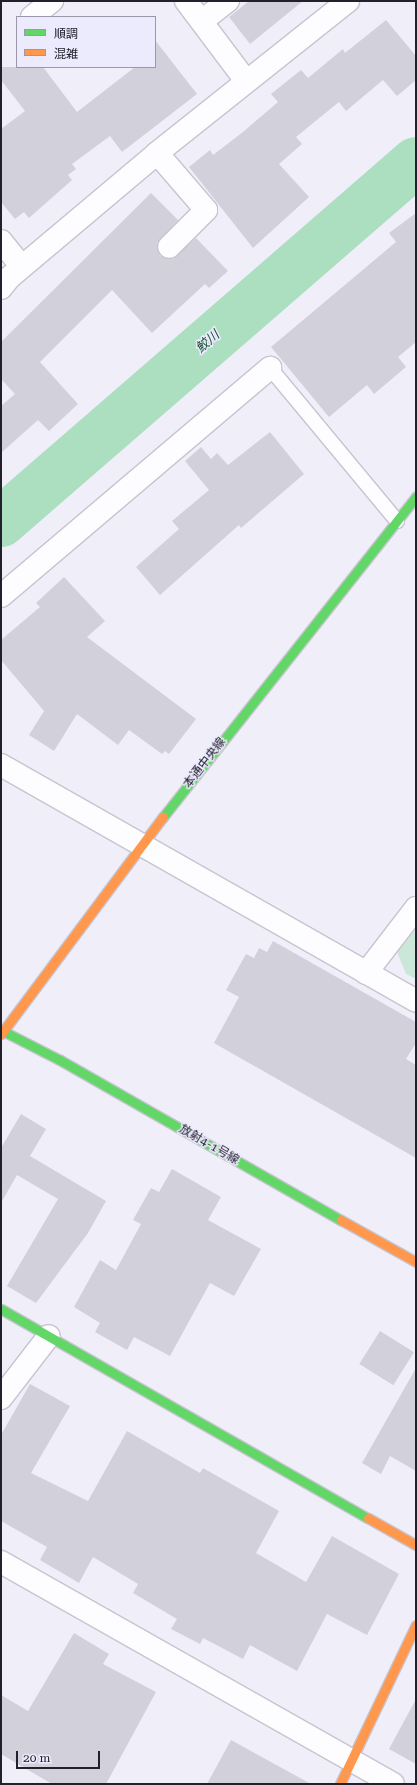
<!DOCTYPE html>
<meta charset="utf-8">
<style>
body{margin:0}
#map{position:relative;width:417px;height:1785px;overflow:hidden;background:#f0eef9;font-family:"Roboto Serif","Noto Sans JP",serif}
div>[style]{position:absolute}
.green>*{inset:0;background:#cbe7d9}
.river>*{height:50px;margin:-25px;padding:0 25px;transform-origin:25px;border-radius:25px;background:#abdfc0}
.building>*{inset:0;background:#d2d1db;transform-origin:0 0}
.roads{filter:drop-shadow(1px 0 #c6c4cf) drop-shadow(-1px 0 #c6c4cf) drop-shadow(0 1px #c6c4cf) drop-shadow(0 -1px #c6c4cf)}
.lane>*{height:14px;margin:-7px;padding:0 7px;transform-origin:7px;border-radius:7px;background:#fdfcfe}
.street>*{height:22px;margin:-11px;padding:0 11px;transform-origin:11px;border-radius:11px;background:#fdfcfe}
.fast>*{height:9px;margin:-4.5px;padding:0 4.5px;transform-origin:4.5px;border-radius:4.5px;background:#63d668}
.slow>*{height:9px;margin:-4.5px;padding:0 4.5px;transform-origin:4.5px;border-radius:4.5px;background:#ff974d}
span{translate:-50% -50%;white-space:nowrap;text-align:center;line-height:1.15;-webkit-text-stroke:3px #eceafd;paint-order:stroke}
.street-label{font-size:12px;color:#21202b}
.water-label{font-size:13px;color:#154e2e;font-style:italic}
.frame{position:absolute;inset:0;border:2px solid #21202b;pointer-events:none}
.legend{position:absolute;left:16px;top:16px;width:140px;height:52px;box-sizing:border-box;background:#eceafd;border:1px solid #9b99a9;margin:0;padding:5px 7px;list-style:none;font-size:12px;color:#21202b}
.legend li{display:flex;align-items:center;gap:8px;height:20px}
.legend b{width:20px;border:1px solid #9b99a9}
.scale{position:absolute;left:16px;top:1751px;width:84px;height:18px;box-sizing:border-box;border:2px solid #21202b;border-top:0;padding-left:5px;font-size:12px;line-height:14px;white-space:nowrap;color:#21202b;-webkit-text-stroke:3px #eceafd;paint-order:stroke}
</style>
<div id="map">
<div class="green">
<i style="clip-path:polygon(416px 929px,416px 979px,406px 974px,397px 952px)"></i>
</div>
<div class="river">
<i style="left:1px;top:522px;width:549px;rotate:-40.94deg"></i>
</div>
<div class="building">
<i style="clip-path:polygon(249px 1px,303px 1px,250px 44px,229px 17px)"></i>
<i style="clip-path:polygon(386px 20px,416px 56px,416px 80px,397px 96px,383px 80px,346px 111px,339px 102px,296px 137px,302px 144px,279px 164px,309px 197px,253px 248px,189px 167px,210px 150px,213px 155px,243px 132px,278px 102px,271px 94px,301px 70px,308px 78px,343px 49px,345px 53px)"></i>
<i style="clip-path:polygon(155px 40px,197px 94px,122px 152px,110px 136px,72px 164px,76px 169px,68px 175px,72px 180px,29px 218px,24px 212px,15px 219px,1px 202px,1px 129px,25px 111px,1px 80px,1px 67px,43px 67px,77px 112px,135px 67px,155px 67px)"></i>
<i style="clip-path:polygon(151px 193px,178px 220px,157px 243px,160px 256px,173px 259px,196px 238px,228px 271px,209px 288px,205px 284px,152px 333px,112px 290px,40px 362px,78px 404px,49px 431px,38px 420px,1px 453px,1px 406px,15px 394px,1px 379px,1px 342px)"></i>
<i style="clip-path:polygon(416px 213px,416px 342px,398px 357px,406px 367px,374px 394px,367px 385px,329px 417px,271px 347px,396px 242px,389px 233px)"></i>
<i style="clip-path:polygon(270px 432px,304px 474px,241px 528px,239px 525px,160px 595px,136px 567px,179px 529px,172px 521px,209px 490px,185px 461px,201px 447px,211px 459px,217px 453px,228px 465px)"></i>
<i style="clip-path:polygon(64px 577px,105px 621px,87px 637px,196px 719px,169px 754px,165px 751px,162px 754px,129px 730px,118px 745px,77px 714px,54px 751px,29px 735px,44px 711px,1px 660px,1px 640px,40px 607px,36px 603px)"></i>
<i style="clip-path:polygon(273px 941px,416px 1022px,416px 1043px,406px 1059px,416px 1065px,416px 1158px,214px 1043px,239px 997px,226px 990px,246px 954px,254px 958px,259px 948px,267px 952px)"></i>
<i style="clip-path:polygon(21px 1114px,46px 1129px,30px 1156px,106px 1201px,88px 1233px,36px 1303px,7px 1286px,58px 1199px,17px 1175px,1px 1203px,1px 1148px)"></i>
<i style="clip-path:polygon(172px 1169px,221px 1197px,208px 1220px,261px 1249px,234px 1296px,210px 1283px,170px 1356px,134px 1337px,127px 1350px,95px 1332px,100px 1323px,74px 1307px,100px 1260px,116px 1270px,141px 1224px,133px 1220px,151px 1188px,159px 1192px)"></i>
<i style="left:380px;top:1331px;width:40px;height:39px;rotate:32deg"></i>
<i style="clip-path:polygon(416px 1368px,416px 1471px,390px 1456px,381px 1474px,362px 1463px)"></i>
<i style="clip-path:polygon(30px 1384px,70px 1406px,31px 1473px,88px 1501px,127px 1431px,200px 1473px,203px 1468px,279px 1511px,256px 1553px,306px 1582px,332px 1536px,399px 1574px,367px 1635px,327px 1614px,297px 1671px,250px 1645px,243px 1659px,203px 1638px,200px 1644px,171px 1629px,177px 1619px,133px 1593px,138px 1584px,93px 1557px,79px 1583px,40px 1560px,47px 1547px,1px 1521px,1px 1435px)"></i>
<i style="clip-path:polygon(74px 1633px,109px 1654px,103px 1664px,156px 1692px,106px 1784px,52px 1784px,1px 1754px,1px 1695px,28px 1711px)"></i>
<i style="clip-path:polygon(416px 1699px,416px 1764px,389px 1749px)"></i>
<i style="clip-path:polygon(231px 1740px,311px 1784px,207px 1784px)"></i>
</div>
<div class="roads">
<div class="lane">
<i style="left:270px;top:368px;width:199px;rotate:50.3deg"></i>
</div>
<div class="street">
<i style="left:186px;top:1px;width:100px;rotate:53.1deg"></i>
<i style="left:32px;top:17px;width:26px;rotate:-39deg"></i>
<i style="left:202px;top:21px;width:33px;rotate:-38deg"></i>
<i style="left:157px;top:153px;width:75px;rotate:49.3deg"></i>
<i style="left:206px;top:210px;width:52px;rotate:135deg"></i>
<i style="left:1px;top:241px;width:33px;rotate:51deg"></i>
<i style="left:1px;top:288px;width:14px;rotate:-51deg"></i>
<i style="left:10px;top:277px;width:192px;rotate:-40.1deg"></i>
<i style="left:157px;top:153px;width:244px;rotate:-38.5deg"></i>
<i style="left:1px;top:596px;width:353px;rotate:-40.3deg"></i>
<i style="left:1px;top:765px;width:477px;rotate:29.6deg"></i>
<i style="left:366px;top:973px;width:82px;rotate:-52.4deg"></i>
<i style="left:1px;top:1398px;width:78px;rotate:-52.3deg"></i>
<i style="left:1px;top:1562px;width:450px;rotate:29.5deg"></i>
</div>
<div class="fast">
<i style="left:163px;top:817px;width:408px;rotate:-51.7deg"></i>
<i style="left:1px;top:1030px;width:66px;rotate:27deg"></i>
<i style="left:60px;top:1060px;width:323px;rotate:29.7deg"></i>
<i style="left:1px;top:1309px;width:422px;rotate:29.7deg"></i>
</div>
<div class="slow">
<i style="left:1px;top:1034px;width:271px;rotate:-53.3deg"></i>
<i style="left:341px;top:1220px;width:86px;rotate:29.2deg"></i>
<i style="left:368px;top:1518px;width:55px;rotate:29.4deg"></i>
<i style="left:340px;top:1784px;width:176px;rotate:-64.5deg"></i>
</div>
</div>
<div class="street-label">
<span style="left:205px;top:763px;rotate:-52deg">本通中央線</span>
<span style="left:209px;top:1145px;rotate:30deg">放射4-1号線</span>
</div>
<div class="water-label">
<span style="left:208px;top:342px;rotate:-41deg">鮫川</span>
</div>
<div class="frame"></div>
<ul class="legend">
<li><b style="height:5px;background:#63d668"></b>順調</li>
<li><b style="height:5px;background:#ff974d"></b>混雑</li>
</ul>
<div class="scale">20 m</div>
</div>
